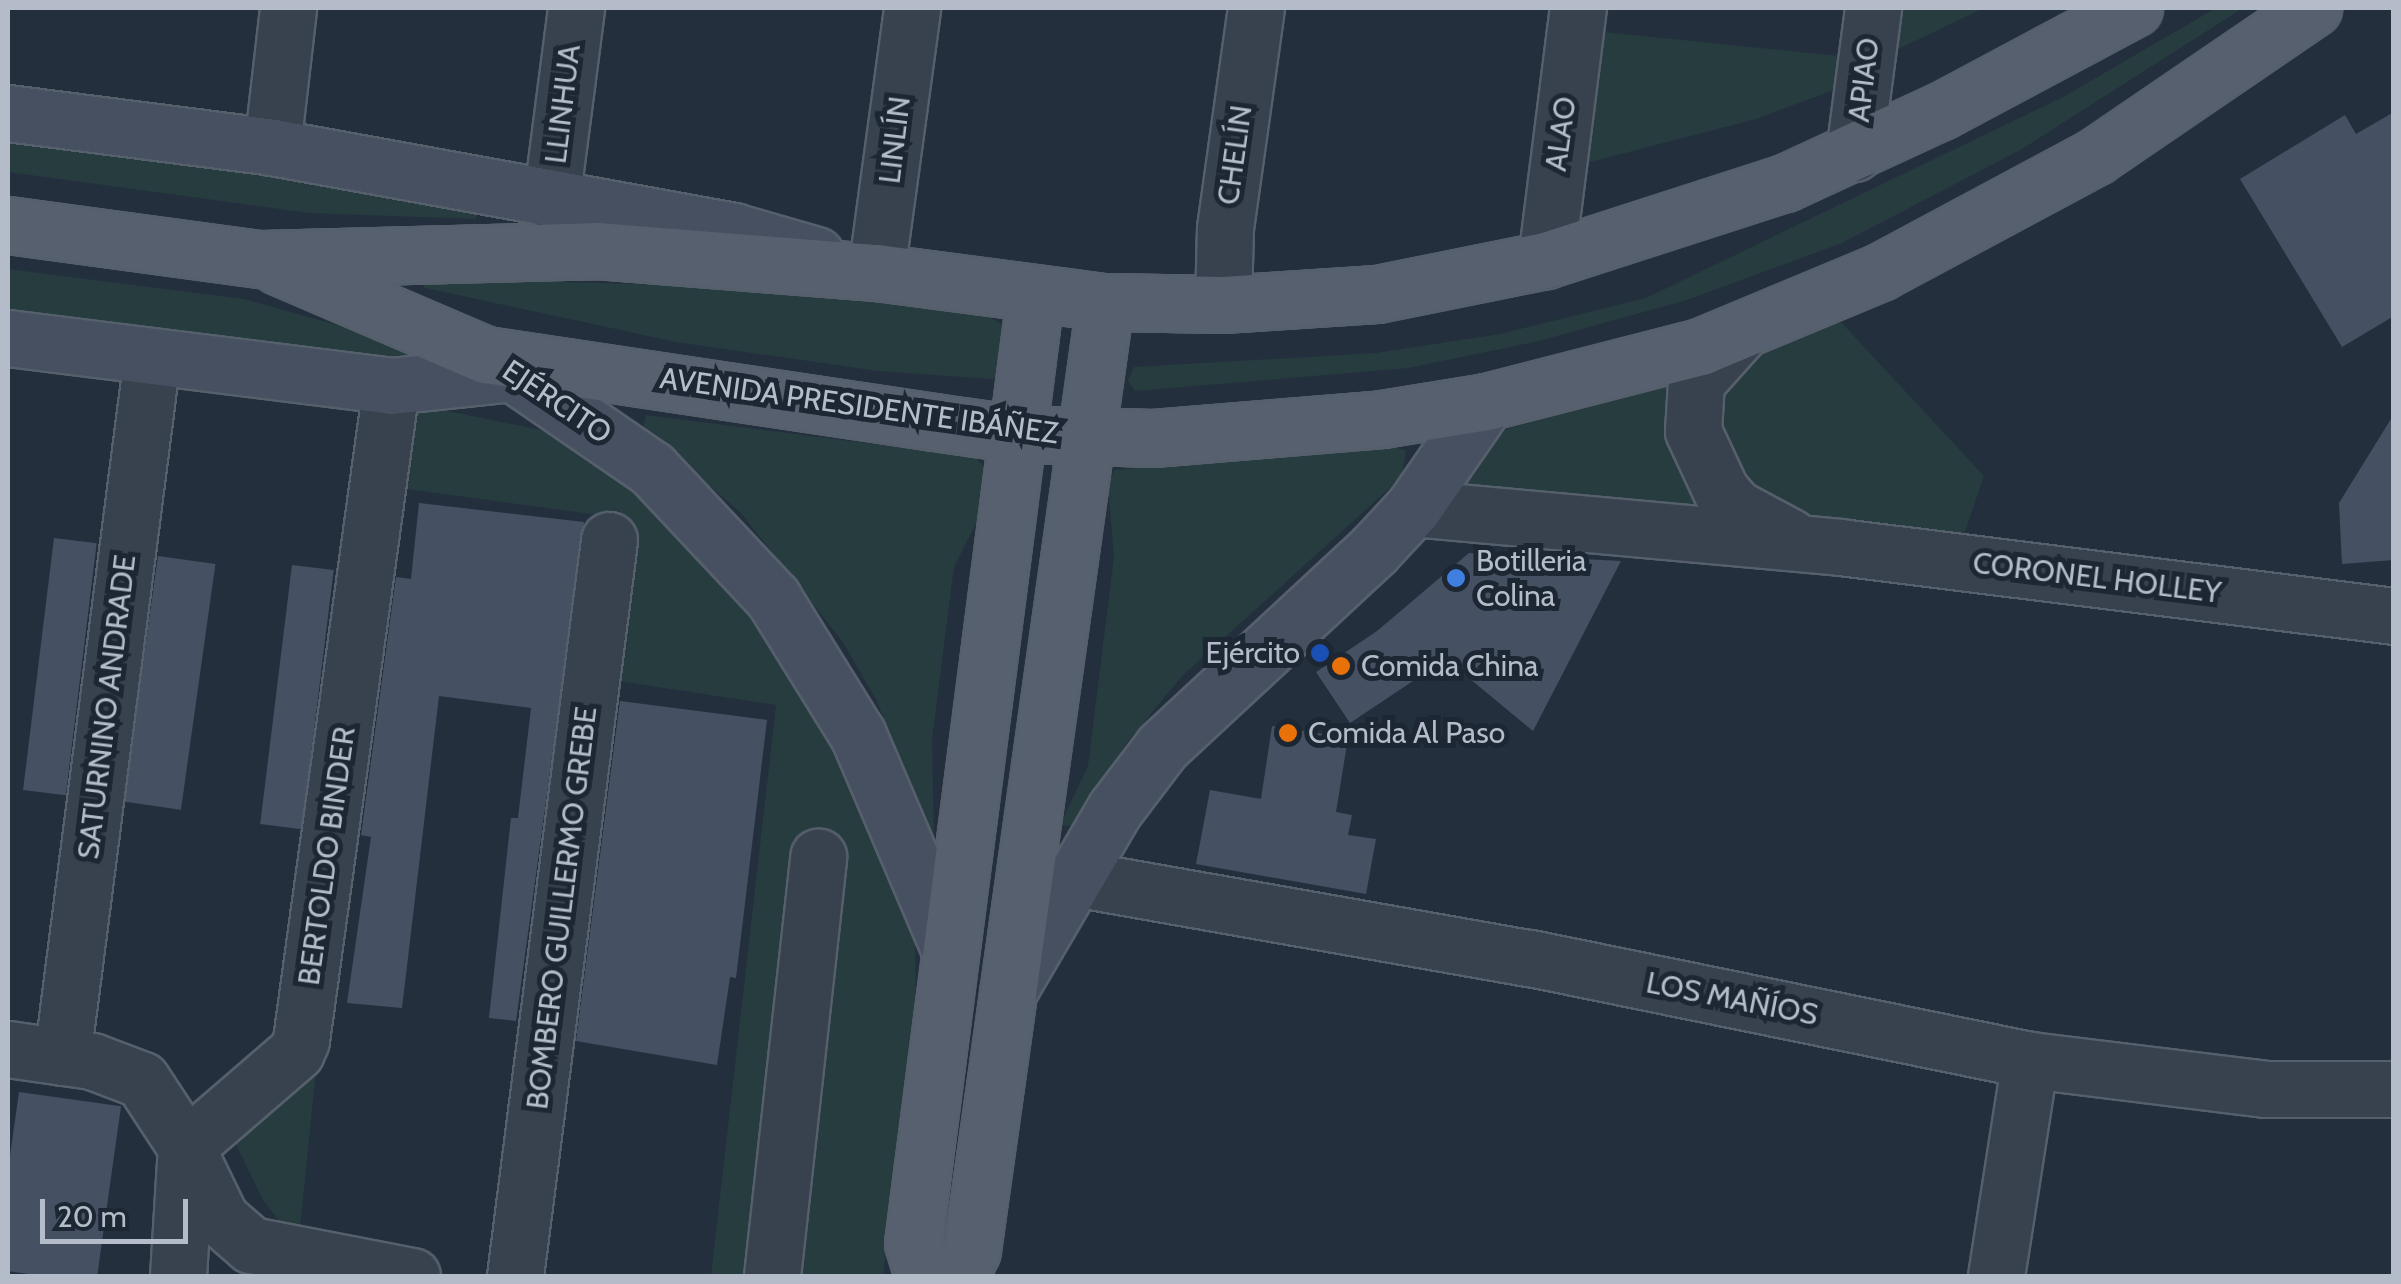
<!DOCTYPE html>
<meta charset="utf-8">
<style>
body{margin:0}
#map{position:relative;width:2401px;height:1284px;overflow:hidden;background:#242f3e;font-family:Cabin,sans-serif}
div>[style]{position:absolute}
.green>*{inset:0;background:#263c3f}
.building>*{inset:0;background:#455162;transform-origin:0 0}
.roads{filter:drop-shadow(2px 0 #565f6c) drop-shadow(-2px 0 #565f6c) drop-shadow(0 2px #565f6c) drop-shadow(0 -2px #565f6c)}
.street>*{height:55px;margin:-27.5px;padding:0 27.5px;transform-origin:27.5px;border-radius:27.5px;background:#38414e}
.secondary>*{height:55px;margin:-27.5px;padding:0 27.5px;transform-origin:27.5px;border-radius:27.5px;background:#465061}
.primary>*{height:55px;margin:-27.5px;padding:0 27.5px;transform-origin:27.5px;border-radius:27.5px;background:#56606e}
.dots>*{width:28px;height:28px;translate:-50% -50%;box-sizing:border-box;border:5px solid #1d2633;border-radius:50%}
span{translate:-50% -50%;white-space:nowrap;text-align:center;line-height:1.15;-webkit-text-stroke:10px #1d2633;paint-order:stroke}
.street-label{font-size:30px;color:#b4bcc9}
.poi-label{font-size:30px;color:#b4bcc9}
.left{translate:0 -50%;text-align:left}
.right{translate:-100% -50%;text-align:right}
.frame{position:absolute;inset:0;border:10px solid #b4bcc9;pointer-events:none}
.scale{position:absolute;left:40px;top:1199px;width:148px;height:45px;box-sizing:border-box;border:5px solid #b4bcc9;border-top:0;padding-left:12px;font-size:30px;line-height:35px;white-space:nowrap;color:#b4bcc9;-webkit-text-stroke:8px #1d2633;paint-order:stroke}
</style>
<div id="map">
<div class="green">
<i style="clip-path:polygon(1891px 8px,1984px 8px,1894px 51px)"></i>
<i style="clip-path:polygon(2216px 8px,2243px 8px,2022px 149px,1842px 243px,1687px 300px,1535px 342px,1408px 368px,1135px 391px,1128px 381px,1134px 367px,1376px 353px,1500px 334px,1646px 298px,2063px 97px)"></i>
<i style="clip-path:polygon(1594px 31px,1839px 56px,1839px 88px,1756px 119px,1571px 167px)"></i>
<i style="clip-path:polygon(8px 132px,355px 180px,476px 209px,476px 219px,309px 213px,8px 172px)"></i>
<i style="clip-path:polygon(8px 269px,244px 299px,419px 348px,430px 363px,8px 312px)"></i>
<i style="clip-path:polygon(420px 278px,746px 287px,982px 313px,1010px 329px,1005px 380px,878px 371px,676px 342px,425px 288px)"></i>
<i style="clip-path:polygon(1839px 320px,1984px 476px,1963px 537px,1769px 516px,1728px 475px,1710px 384px,1749px 357px)"></i>
<i style="clip-path:polygon(1665px 384px,1708px 510px,1465px 488px,1471px 458px,1501px 431px)"></i>
<i style="clip-path:polygon(408px 403px,561px 434px,643px 495px,747px 608px,817px 711px,893px 874px,915px 938px,916px 1015px,883px 1276px,711px 1276px,776px 705px,605px 679px,639px 541px,613px 517px,399px 488px)"></i>
<i style="clip-path:polygon(646px 415px,975px 457px,988px 471px,984px 507px,954px 567px,932px 739px,934px 836px,928px 837px,877px 701px,842px 641px,741px 513px,643px 429px)"></i>
<i style="clip-path:polygon(1394px 447px,1406px 451px,1402px 477px,1182px 676px,1126px 744px,1072px 826px,1060px 825px,1088px 766px,1114px 557px,1108px 486px,1114px 470px)"></i>
<i style="clip-path:polygon(317px 1061px,300px 1228px,279px 1221px,263px 1200px,230px 1132px)"></i>
</div>
<div class="building">
<i style="clip-path:polygon(2394px 112px,2394px 316px,2342px 347px,2240px 179px,2345px 115px,2356px 134px)"></i>
<i style="clip-path:polygon(2394px 414px,2394px 560px,2342px 564px,2339px 503px)"></i>
<i style="clip-path:polygon(419px 503px,584px 522px,516px 1021px,489px 1018px,511px 818px,518px 818px,531px 708px,439px 696px,402px 1008px,347px 1003px,371px 837px,361px 835px,396px 577px,411px 579px)"></i>
<i style="left:54px;top:538px;width:43px;height:254px;rotate:7deg"></i>
<i style="clip-path:polygon(1469px 553px,1621px 561px,1533px 731px,1446px 659px,1350px 723px,1316px 672px,1377px 631px)"></i>
<i style="left:158px;top:556px;width:58px;height:248px;rotate:8deg"></i>
<i style="left:292px;top:565px;width:42px;height:261px;rotate:7deg"></i>
<i style="clip-path:polygon(620px 701px,767px 720px,736px 978px,730px 977px,717px 1065px,576px 1041px)"></i>
<i style="clip-path:polygon(1272px 726px,1348px 738px,1336px 812px,1352px 815px,1348px 835px,1376px 839px,1366px 894px,1196px 864px,1210px 790px,1261px 799px)"></i>
<i style="left:19px;top:1092px;width:103px;height:179px;rotate:8deg"></i>
</div>
<div class="roads">
<div class="street">
<i style="left:272px;top:147px;width:140px;rotate:-83.4deg"></i>
<i style="left:1854px;top:153px;width:146px;rotate:-82.5deg"></i>
<i style="left:551px;top:201px;width:195px;rotate:-82.6deg"></i>
<i style="left:1546px;top:260px;width:254px;rotate:-82.8deg"></i>
<i style="left:876px;top:272px;width:266px;rotate:-82.2deg"></i>
<i style="left:1223px;top:304px;width:76px;rotate:-88.5deg"></i>
<i style="left:1225px;top:228px;width:222px;rotate:-82deg"></i>
<i style="left:1740px;top:333px;width:66px;rotate:131.9deg"></i>
<i style="left:1696px;top:382px;width:49px;rotate:93.5deg"></i>
<i style="left:1693px;top:431px;width:66px;rotate:65deg"></i>
<i style="left:1721px;top:491px;width:23px;rotate:49deg"></i>
<i style="left:1736px;top:508px;width:61px;rotate:28.2deg"></i>
<i style="left:1413px;top:508px;width:429px;rotate:5.2deg"></i>
<i style="left:1840px;top:547px;width:558px;rotate:7.1deg"></i>
<i style="left:1074px;top:878px;width:463px;rotate:10deg"></i>
<i style="left:1530px;top:958px;width:510px;rotate:11.53deg"></i>
<i style="left:2030px;top:1060px;width:237px;rotate:7deg"></i>
<i style="left:2265px;top:1089px;width:129px"></i>
<i style="left:8px;top:1049px;width:85px;rotate:8.1deg"></i>
<i style="left:92px;top:1061px;width:53px;rotate:20.8deg"></i>
<i style="left:142px;top:1080px;width:80px;rotate:56.7deg"></i>
<i style="left:186px;top:1147px;width:80px;rotate:64.1deg"></i>
<i style="left:221px;top:1219px;width:40px;rotate:41deg"></i>
<i style="left:251px;top:1245px;width:164px;rotate:10.9deg"></i>
<i style="left:62px;top:1057px;width:706px;rotate:-82.67deg"></i>
<i style="left:178px;top:1276px;width:129px;rotate:-86.5deg"></i>
<i style="left:186px;top:1147px;width:145px;rotate:-40.8deg"></i>
<i style="left:296px;top:1052px;width:13px;rotate:-67deg"></i>
<i style="left:301px;top:1040px;width:660px;rotate:-82.16deg"></i>
<i style="left:515px;top:1276px;width:742px;rotate:-82.72deg"></i>
<i style="left:772px;top:1276px;width:422px;rotate:-83.7deg"></i>
<i style="left:1996px;top:1276px;width:219px;rotate:-81.1deg"></i>
</div>
<div class="secondary">
<i style="left:8px;top:113px;width:266px;rotate:7.3deg"></i>
<i style="left:272px;top:147px;width:469px;rotate:10.3deg"></i>
<i style="left:733px;top:231px;width:86px;rotate:16.1deg"></i>
<i style="left:8px;top:338px;width:386px;rotate:7.1deg"></i>
<i style="left:391px;top:386px;width:141px;rotate:-6.1deg"></i>
<i style="left:486px;top:355px;width:201px;rotate:34.5deg"></i>
<i style="left:652px;top:469px;width:177px;rotate:46.8deg"></i>
<i style="left:773px;top:598px;width:161px;rotate:58.2deg"></i>
<i style="left:858px;top:735px;width:229px;rotate:66.9deg"></i>
<i style="left:1008px;top:992px;width:212px;rotate:-59.7deg"></i>
<i style="left:1115px;top:809px;width:78px;rotate:-52.8deg"></i>
<i style="left:1162px;top:747px;width:288px;rotate:-42.9deg"></i>
<i style="left:1373px;top:551px;width:59px;rotate:-47.1deg"></i>
<i style="left:1413px;top:508px;width:129px;rotate:-55.4deg"></i>
</div>
<div class="primary">
<i style="left:8px;top:225px;width:255px;rotate:7.7deg"></i>
<i style="left:261px;top:259px;width:335px;rotate:-1.5deg"></i>
<i style="left:596px;top:250px;width:281px;rotate:4.5deg"></i>
<i style="left:876px;top:272px;width:231px;rotate:7.5deg"></i>
<i style="left:1105px;top:302px;width:118px;rotate:1deg"></i>
<i style="left:1223px;top:304px;width:154px;rotate:-3.7deg"></i>
<i style="left:1377px;top:294px;width:172px;rotate:-11.4deg"></i>
<i style="left:1546px;top:260px;width:251px;rotate:-17.9deg"></i>
<i style="left:1785px;top:183px;width:172px;rotate:-24.8deg"></i>
<i style="left:1941px;top:111px;width:219px;rotate:-28.1deg"></i>
<i style="left:278px;top:266px;width:226px;rotate:23.2deg"></i>
<i style="left:486px;top:355px;width:453px;rotate:8.5deg"></i>
<i style="left:934px;top:422px;width:84px;rotate:8.2deg"></i>
<i style="left:1017px;top:434px;width:136px;rotate:1.7deg"></i>
<i style="left:1153px;top:438px;width:230px;rotate:-4.7deg"></i>
<i style="left:1382px;top:419px;width:105px;rotate:-9.3deg"></i>
<i style="left:1486px;top:402px;width:221px;rotate:-14.4deg"></i>
<i style="left:1700px;top:347px;width:195px;rotate:-22.6deg"></i>
<i style="left:1880px;top:272px;width:245px;rotate:-28.2deg"></i>
<i style="left:2096px;top:156px;width:263px;rotate:-34.3deg"></i>
<i style="left:923px;top:1276px;width:34px;rotate:-107deg"></i>
<i style="left:913px;top:1243px;width:954px;rotate:-82.65deg"></i>
<i style="left:959px;top:1276px;width:29px;rotate:-63deg"></i>
<i style="left:972px;top:1250px;width:957px;rotate:-82.01deg"></i>
</div>
</div>
<div class="dots">
<i style="left:1456px;top:578px;background:#3f7fe0"></i>
<i style="left:1320px;top:653px;background:#1a4fb4"></i>
<i style="left:1341px;top:666px;background:#e8710a"></i>
<i style="left:1288px;top:733px;background:#e8710a"></i>
</div>
<div class="street-label">
<span style="left:1864px;top:80px;rotate:-83deg">APIAO</span>
<span style="left:563px;top:104px;rotate:-83deg">LLINHUA</span>
<span style="left:1561px;top:134px;rotate:-82deg">ALAO</span>
<span style="left:895px;top:140px;rotate:-83deg">LINLÍN</span>
<span style="left:1235px;top:155px;rotate:-82deg">CHELÍN</span>
<span style="left:557px;top:402px;rotate:34deg">EJÉRCITO</span>
<span style="left:859px;top:406px;rotate:8deg">AVENIDA PRESIDENTE IBÁÑEZ</span>
<span style="left:2097px;top:578px;rotate:7deg">CORONEL HOLLEY</span>
<span style="left:107px;top:707px;rotate:-83deg">SATURNINO ANDRADE</span>
<span style="left:327px;top:856px;rotate:-82deg">BERTOLDO BINDER</span>
<span style="left:562px;top:908px;rotate:-83deg">BOMBERO GUILLERMO GREBE</span>
<span style="left:1732px;top:999px;rotate:11deg">LOS MAÑÍOS</span>
</div>
<div class="poi-label">
<span class="left" style="left:1476px;top:578px">Botilleria<br>Colina</span>
<span class="right" style="left:1300px;top:653px">Ejército</span>
<span class="left" style="left:1361px;top:666px">Comida China</span>
<span class="left" style="left:1308px;top:733px">Comida Al Paso</span>
</div>
<div class="frame"></div>
<div class="scale">20 m</div>
</div>
